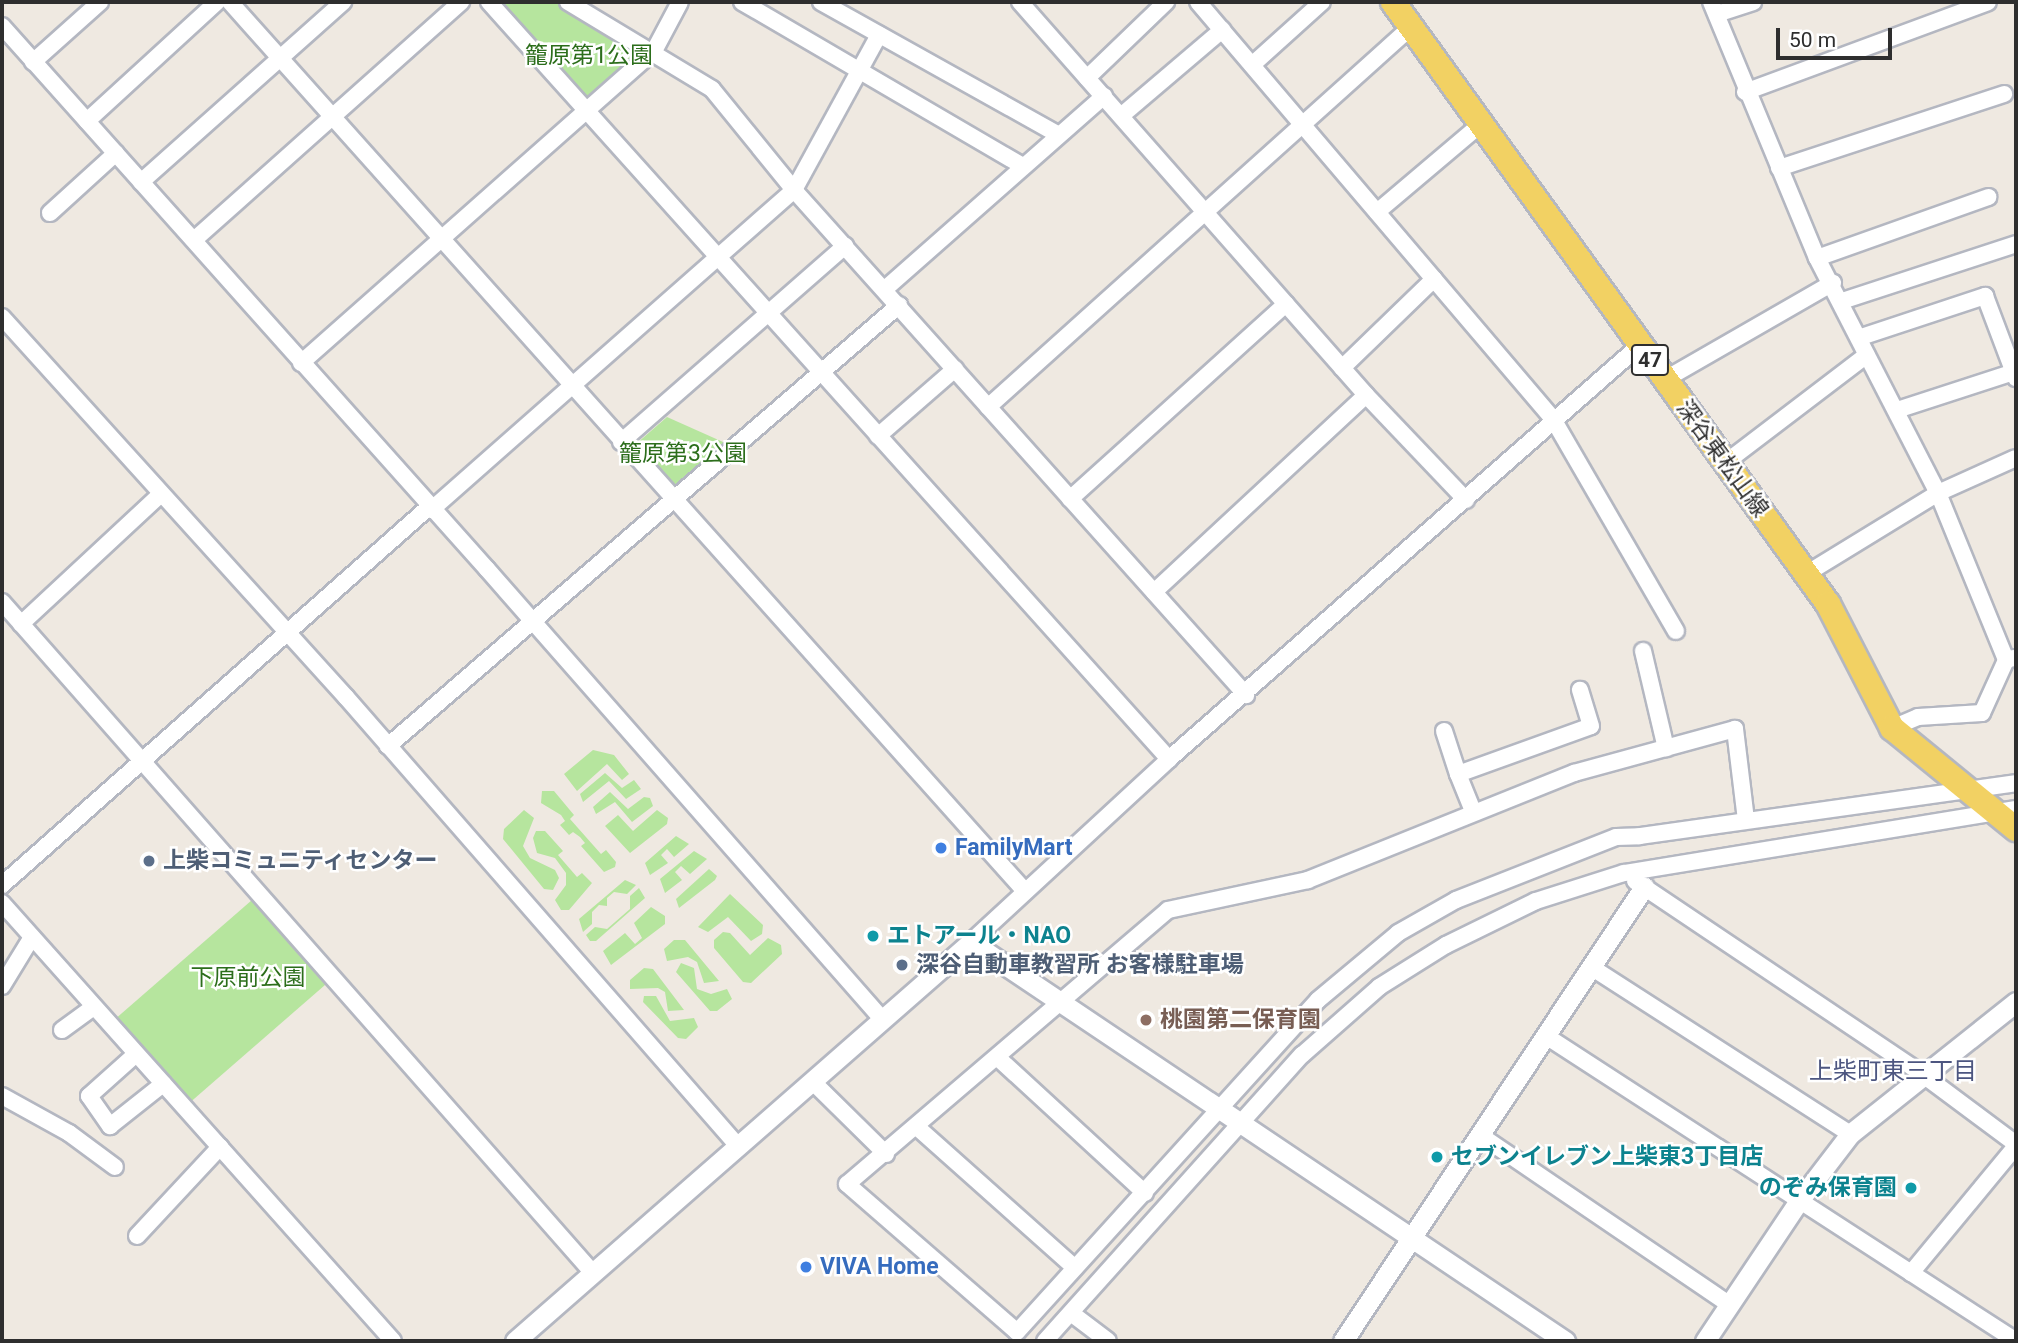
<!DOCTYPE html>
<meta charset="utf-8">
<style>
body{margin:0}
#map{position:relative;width:2018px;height:1343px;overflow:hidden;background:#efe9e1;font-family:Roboto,"Noto Sans JP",sans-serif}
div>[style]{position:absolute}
.green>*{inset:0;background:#b6e59e;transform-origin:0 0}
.roads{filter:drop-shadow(2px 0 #b4b7c1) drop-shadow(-2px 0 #b4b7c1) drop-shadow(0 2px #b4b7c1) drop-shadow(0 -2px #b4b7c1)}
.minor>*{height:16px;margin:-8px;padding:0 8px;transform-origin:8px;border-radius:8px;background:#fff}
.tertiary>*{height:19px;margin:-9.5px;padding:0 9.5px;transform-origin:9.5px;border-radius:9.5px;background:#fff}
.primary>*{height:24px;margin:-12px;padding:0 12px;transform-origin:12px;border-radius:12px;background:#f2d163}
.dots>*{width:19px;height:19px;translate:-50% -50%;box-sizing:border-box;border:4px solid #fff;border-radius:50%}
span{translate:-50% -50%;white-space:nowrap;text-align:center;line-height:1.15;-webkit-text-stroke:5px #fff;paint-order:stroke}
.shield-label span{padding:2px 5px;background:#fff;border:2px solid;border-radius:5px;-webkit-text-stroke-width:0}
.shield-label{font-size:21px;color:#2e2e2e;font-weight:700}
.park-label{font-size:23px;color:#2c6e1b}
.street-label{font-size:23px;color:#2e2e2e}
.shop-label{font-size:23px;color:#366cbe;font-weight:700}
.left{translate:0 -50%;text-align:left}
.service-label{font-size:23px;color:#4e5e75;font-weight:700}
.culture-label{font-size:23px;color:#0d838f;font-weight:700}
.right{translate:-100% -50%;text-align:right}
.education-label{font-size:23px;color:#785e54;font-weight:700}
.neighbourhood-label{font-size:24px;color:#4d5680}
.frame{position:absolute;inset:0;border:4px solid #2e2e2e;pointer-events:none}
.scale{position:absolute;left:1776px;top:28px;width:116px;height:32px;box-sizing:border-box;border:4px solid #2e2e2e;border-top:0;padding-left:9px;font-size:21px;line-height:24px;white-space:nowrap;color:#2e2e2e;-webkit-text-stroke:5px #fff;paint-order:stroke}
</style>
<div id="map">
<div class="green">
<i style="clip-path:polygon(498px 2px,555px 2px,638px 52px,589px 99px)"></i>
<i style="clip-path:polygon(667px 417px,732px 446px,682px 492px,636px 444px)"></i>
<i style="clip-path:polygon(593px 750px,614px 755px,629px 774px,622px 780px,607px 764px,577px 791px,564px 774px)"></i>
<i style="clip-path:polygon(605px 773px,622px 788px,634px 780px,641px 789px,626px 799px,609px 781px,583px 802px,580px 794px)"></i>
<i style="clip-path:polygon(542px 791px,554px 791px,574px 815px,570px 819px,601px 854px,606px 850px,616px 862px,615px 867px,604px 872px,581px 846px,585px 843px,580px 837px,573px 832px,569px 835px,560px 825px,565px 821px,561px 815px,541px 803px)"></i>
<i style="clip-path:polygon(610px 792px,628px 809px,644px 797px,650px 798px,653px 806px,632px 822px,615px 802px,596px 814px,593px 807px)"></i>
<i style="clip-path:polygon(524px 810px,534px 818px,523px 846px,530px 858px,555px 870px,559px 878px,553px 890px,544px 889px,503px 839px,504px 829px)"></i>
<i style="clip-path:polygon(657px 810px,668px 818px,667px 824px,630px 853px,605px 826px,618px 815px,633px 831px)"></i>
<i style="clip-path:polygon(536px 831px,545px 831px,563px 851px,558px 855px,577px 877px,582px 873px,592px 883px,569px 910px,561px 910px,555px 900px,566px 885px,566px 873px,555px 858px,537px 853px,533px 838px)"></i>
<i style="clip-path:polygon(676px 836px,689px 844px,674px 857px,667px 849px,661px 855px,668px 863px,650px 875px,645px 863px)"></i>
<i style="clip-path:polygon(694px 851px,707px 859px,690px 874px,681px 866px,675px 872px,682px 880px,665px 893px,660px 879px)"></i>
<i style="clip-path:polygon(709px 869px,717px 876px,715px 880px,679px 908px,676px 899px)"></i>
<i style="clip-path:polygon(625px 880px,636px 885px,627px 894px,614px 892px,607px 898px,607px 906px,599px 905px,592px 912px,592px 924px,583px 932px,579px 919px)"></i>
<i style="clip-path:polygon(639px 888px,645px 898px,596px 941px,590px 941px,586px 935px,595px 927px,607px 929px,630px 909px,630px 896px)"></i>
<i style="left:259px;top:894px;width:112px;height:198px;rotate:49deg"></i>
<i style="clip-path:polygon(730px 894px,763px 925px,762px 934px,751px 941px,728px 917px,708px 932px,698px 927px)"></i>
<i style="clip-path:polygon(651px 907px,665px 916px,665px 924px,611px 965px,603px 951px,625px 933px,635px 944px,642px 938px,634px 923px)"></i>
<i style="clip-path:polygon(723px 932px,730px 933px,750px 955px,768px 938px,781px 945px,782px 954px,751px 983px,743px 982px,714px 948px,714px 940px)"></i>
<i style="clip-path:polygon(674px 940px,685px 940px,719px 981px,704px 983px,697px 962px,688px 957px,667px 961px,664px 949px)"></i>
<i style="clip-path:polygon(681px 963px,694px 968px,697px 989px,711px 994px,727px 989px,732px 999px,717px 1011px,710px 1011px,676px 972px)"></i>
<i style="clip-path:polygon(644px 968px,653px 969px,684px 1010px,668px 1011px,665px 992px,658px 988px,630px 989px,630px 980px)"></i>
<i style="clip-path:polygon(644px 996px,656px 996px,670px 1021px,694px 1018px,698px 1027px,686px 1039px,678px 1038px,643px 1002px)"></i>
</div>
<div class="roads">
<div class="minor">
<i style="left:230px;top:2px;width:1191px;rotate:48.2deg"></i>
<i style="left:489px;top:2px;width:1018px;rotate:48.07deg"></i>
<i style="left:568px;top:2px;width:168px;rotate:31.1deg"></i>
<i style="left:712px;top:89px;width:130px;rotate:50.9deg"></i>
<i style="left:794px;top:190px;width:678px;rotate:48.17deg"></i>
<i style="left:742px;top:2px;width:323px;rotate:30.3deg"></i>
<i style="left:821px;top:2px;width:270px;rotate:29.2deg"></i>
<i style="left:1020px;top:2px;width:524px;rotate:48.64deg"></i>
<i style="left:1366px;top:395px;width:145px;rotate:46.4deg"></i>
<i style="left:1198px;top:2px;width:548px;rotate:49.59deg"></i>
<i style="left:1553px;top:419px;width:245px;rotate:59.9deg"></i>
<i style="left:1711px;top:2px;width:277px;rotate:67.5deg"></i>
<i style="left:1817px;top:258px;width:264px;rotate:62.8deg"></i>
<i style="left:1938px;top:493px;width:180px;rotate:67.8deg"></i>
<i style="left:1717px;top:14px;width:38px;rotate:-18deg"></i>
<i style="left:2px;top:26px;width:728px;rotate:48.23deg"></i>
<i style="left:487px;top:569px;width:600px;rotate:48.72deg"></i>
<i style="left:33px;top:62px;width:90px;rotate:-41.8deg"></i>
<i style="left:1252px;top:65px;width:94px;rotate:-42deg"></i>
<i style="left:1087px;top:78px;width:110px;rotate:-43.9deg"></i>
<i style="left:1745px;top:92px;width:259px;rotate:-20.3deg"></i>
<i style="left:1121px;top:116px;width:133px;rotate:-40.4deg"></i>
<i style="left:87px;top:121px;width:176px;rotate:-42.5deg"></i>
<i style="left:1779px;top:168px;width:237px;rotate:-18.2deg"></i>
<i style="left:141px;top:182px;width:271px;rotate:-41.7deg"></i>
<i style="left:1377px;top:212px;width:136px;rotate:-40.2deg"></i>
<i style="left:50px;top:213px;width:89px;rotate:-42.3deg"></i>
<i style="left:194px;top:240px;width:358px;rotate:-41.7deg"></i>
<i style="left:1817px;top:258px;width:182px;rotate:-19.6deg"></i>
<i style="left:885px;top:289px;width:292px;rotate:-41.4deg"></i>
<i style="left:1842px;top:301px;width:183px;rotate:-18.1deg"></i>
<i style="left:2px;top:317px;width:513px;rotate:47.85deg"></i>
<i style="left:346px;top:697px;width:596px;rotate:48.88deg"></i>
<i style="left:1861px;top:337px;width:131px;rotate:-18.3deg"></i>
<i style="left:1985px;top:296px;width:88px;rotate:69.3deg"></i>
<i style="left:301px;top:363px;width:471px;rotate:-41.5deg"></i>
<i style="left:654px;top:51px;width:55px;rotate:-62deg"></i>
<i style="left:1342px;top:368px;width:128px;rotate:-44.1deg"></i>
<i style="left:1664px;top:380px;width:195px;rotate:-29.9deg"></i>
<i style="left:988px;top:407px;width:569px;rotate:-41.93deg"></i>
<i style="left:1897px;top:410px;width:123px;rotate:-18deg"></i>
<i style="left:878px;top:436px;width:102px;rotate:-41deg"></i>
<i style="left:621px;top:442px;width:298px;rotate:-41.2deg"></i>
<i style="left:1725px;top:463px;width:178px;rotate:-37.3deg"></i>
<i style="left:1070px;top:499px;width:291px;rotate:-42.1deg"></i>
<i style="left:431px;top:510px;width:484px;rotate:-41.4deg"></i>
<i style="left:794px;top:190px;width:177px;rotate:-61.3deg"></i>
<i style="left:1806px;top:574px;width:155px;rotate:-31.5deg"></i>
<i style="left:1938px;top:493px;width:85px;rotate:-24.2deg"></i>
<i style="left:1154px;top:592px;width:289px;rotate:-42.9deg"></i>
<i style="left:2px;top:602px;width:894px;rotate:48.63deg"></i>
<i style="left:21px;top:624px;width:190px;rotate:-42.9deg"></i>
<i style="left:1643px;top:651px;width:100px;rotate:76.7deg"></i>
<i style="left:1892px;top:728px;width:28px;rotate:-23deg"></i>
<i style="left:1918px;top:717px;width:64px;rotate:-3.6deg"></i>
<i style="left:1982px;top:713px;width:58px;rotate:-65.6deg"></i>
<i style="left:2006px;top:660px;width:8px;rotate:-14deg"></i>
<i style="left:1444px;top:731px;width:45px;rotate:72deg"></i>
<i style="left:1458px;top:774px;width:141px;rotate:-19.8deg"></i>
<i style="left:1591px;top:726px;width:38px;rotate:-107deg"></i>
<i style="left:388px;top:746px;width:675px;rotate:-40.79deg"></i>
<i style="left:1458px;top:774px;width:40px;rotate:68deg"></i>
<i style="left:1746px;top:820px;width:92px;rotate:-96.9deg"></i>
<i style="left:1735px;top:729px;width:167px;rotate:164.7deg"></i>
<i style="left:1574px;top:773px;width:287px;rotate:158.1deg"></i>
<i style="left:1308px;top:880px;width:143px;rotate:167.9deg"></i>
<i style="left:1168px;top:910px;width:422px;rotate:139.5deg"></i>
<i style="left:847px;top:1184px;width:225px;rotate:41deg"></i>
<i style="left:1017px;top:1332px;width:448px;rotate:-47.8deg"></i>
<i style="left:1318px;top:1000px;width:104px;rotate:-39.9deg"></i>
<i style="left:1398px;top:933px;width:67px;rotate:-29.6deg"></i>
<i style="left:1456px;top:900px;width:172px;rotate:-21.5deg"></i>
<i style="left:1616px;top:837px;width:24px;rotate:-2deg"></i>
<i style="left:1640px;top:836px;width:380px;rotate:-8deg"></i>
<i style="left:1635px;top:881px;width:346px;rotate:33.9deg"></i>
<i style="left:1922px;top:1074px;width:117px;rotate:36.7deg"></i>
<i style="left:2px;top:885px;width:570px;rotate:-41.52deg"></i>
<i style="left:2px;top:903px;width:587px;rotate:48.24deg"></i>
<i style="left:971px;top:942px;width:270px;rotate:-42.7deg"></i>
<i style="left:1169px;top:759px;width:626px;rotate:-41.31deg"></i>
<i style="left:1591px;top:967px;width:308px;rotate:32.8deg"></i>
<i style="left:2px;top:986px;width:57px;rotate:-58.5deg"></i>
<i style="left:62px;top:1030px;width:39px;rotate:-36deg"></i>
<i style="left:1546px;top:1036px;width:560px;rotate:32.98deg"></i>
<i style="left:136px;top:1054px;width:63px;rotate:138.2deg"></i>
<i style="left:89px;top:1096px;width:37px;rotate:55deg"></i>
<i style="left:110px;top:1126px;width:68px;rotate:-38.4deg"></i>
<i style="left:997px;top:1057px;width:201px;rotate:42.6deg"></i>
<i style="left:812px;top:1081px;width:104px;rotate:44.6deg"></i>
<i style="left:2px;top:1096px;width:77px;rotate:28.9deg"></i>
<i style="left:69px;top:1133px;width:57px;rotate:36.5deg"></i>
<i style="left:918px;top:1128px;width:210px;rotate:41.7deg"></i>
<i style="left:1480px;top:1135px;width:301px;rotate:34.2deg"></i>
<i style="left:137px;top:1236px;width:122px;rotate:-47deg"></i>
<i style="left:1911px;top:1273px;width:165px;rotate:-50.4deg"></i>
<i style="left:1071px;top:1313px;width:46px;rotate:37.1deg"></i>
<i style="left:1045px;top:1341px;width:385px;rotate:-48.1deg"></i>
<i style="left:1302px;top:1055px;width:103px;rotate:-41.4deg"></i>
<i style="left:1379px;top:987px;width:79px;rotate:-32.1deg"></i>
<i style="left:1446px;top:945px;width:100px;rotate:-26.1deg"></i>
<i style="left:1536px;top:901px;width:92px;rotate:-17.7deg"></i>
<i style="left:1624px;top:873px;width:397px;rotate:-9.3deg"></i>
</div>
<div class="tertiary">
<i style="left:515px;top:1341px;width:606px;rotate:-41.19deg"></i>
<i style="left:971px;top:942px;width:716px;rotate:33.89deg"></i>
<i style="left:1343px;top:1341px;width:545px;rotate:-56.46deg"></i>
<i style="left:1705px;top:1341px;width:167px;rotate:-56.2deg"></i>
<i style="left:1798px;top:1202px;width:86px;rotate:-52.6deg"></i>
<i style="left:1850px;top:1134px;width:212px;rotate:-38.5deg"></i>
</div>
<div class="primary">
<i style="left:1393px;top:2px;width:743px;rotate:54.15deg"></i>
<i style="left:1828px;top:604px;width:140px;rotate:62.7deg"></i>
<i style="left:1892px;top:728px;width:160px;rotate:39.2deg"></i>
</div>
</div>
<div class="dots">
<i style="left:941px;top:848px;background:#3f7fe0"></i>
<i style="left:149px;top:861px;background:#5c6f8a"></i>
<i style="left:873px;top:936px;background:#0f9aa8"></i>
<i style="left:902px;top:965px;background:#5c6f8a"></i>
<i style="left:1146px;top:1020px;background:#8d6e63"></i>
<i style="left:1437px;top:1157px;background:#0f9aa8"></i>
<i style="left:1911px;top:1188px;background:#0f9aa8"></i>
<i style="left:806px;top:1267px;background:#3f7fe0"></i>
</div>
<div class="shield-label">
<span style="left:1650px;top:360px">47</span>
</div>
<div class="park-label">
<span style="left:589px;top:56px">籠原第1公園</span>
<span style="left:683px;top:454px">籠原第3公園</span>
<span style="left:248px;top:978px">下原前公園</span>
</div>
<div class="street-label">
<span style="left:1722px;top:459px;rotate:54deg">深谷東松山線</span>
</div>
<div class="shop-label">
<span class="left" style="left:955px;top:848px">FamilyMart</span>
<span class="left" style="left:820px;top:1267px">VIVA Home</span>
</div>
<div class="service-label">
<span class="left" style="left:163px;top:861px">上柴コミュニティセンター</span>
<span class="left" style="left:916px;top:965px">深谷自動車教習所 お客様駐車場</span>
</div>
<div class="culture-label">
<span class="left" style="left:887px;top:936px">エトアール・NAO</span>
<span class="left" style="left:1451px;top:1157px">セブンイレブン上柴東3丁目店</span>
<span class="right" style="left:1897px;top:1188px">のぞみ保育園</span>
</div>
<div class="education-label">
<span class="left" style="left:1160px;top:1020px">桃園第二保育園</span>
</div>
<div class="neighbourhood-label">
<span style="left:1893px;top:1072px">上柴町東三丁目</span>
</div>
<div class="frame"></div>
<div class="scale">50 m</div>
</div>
